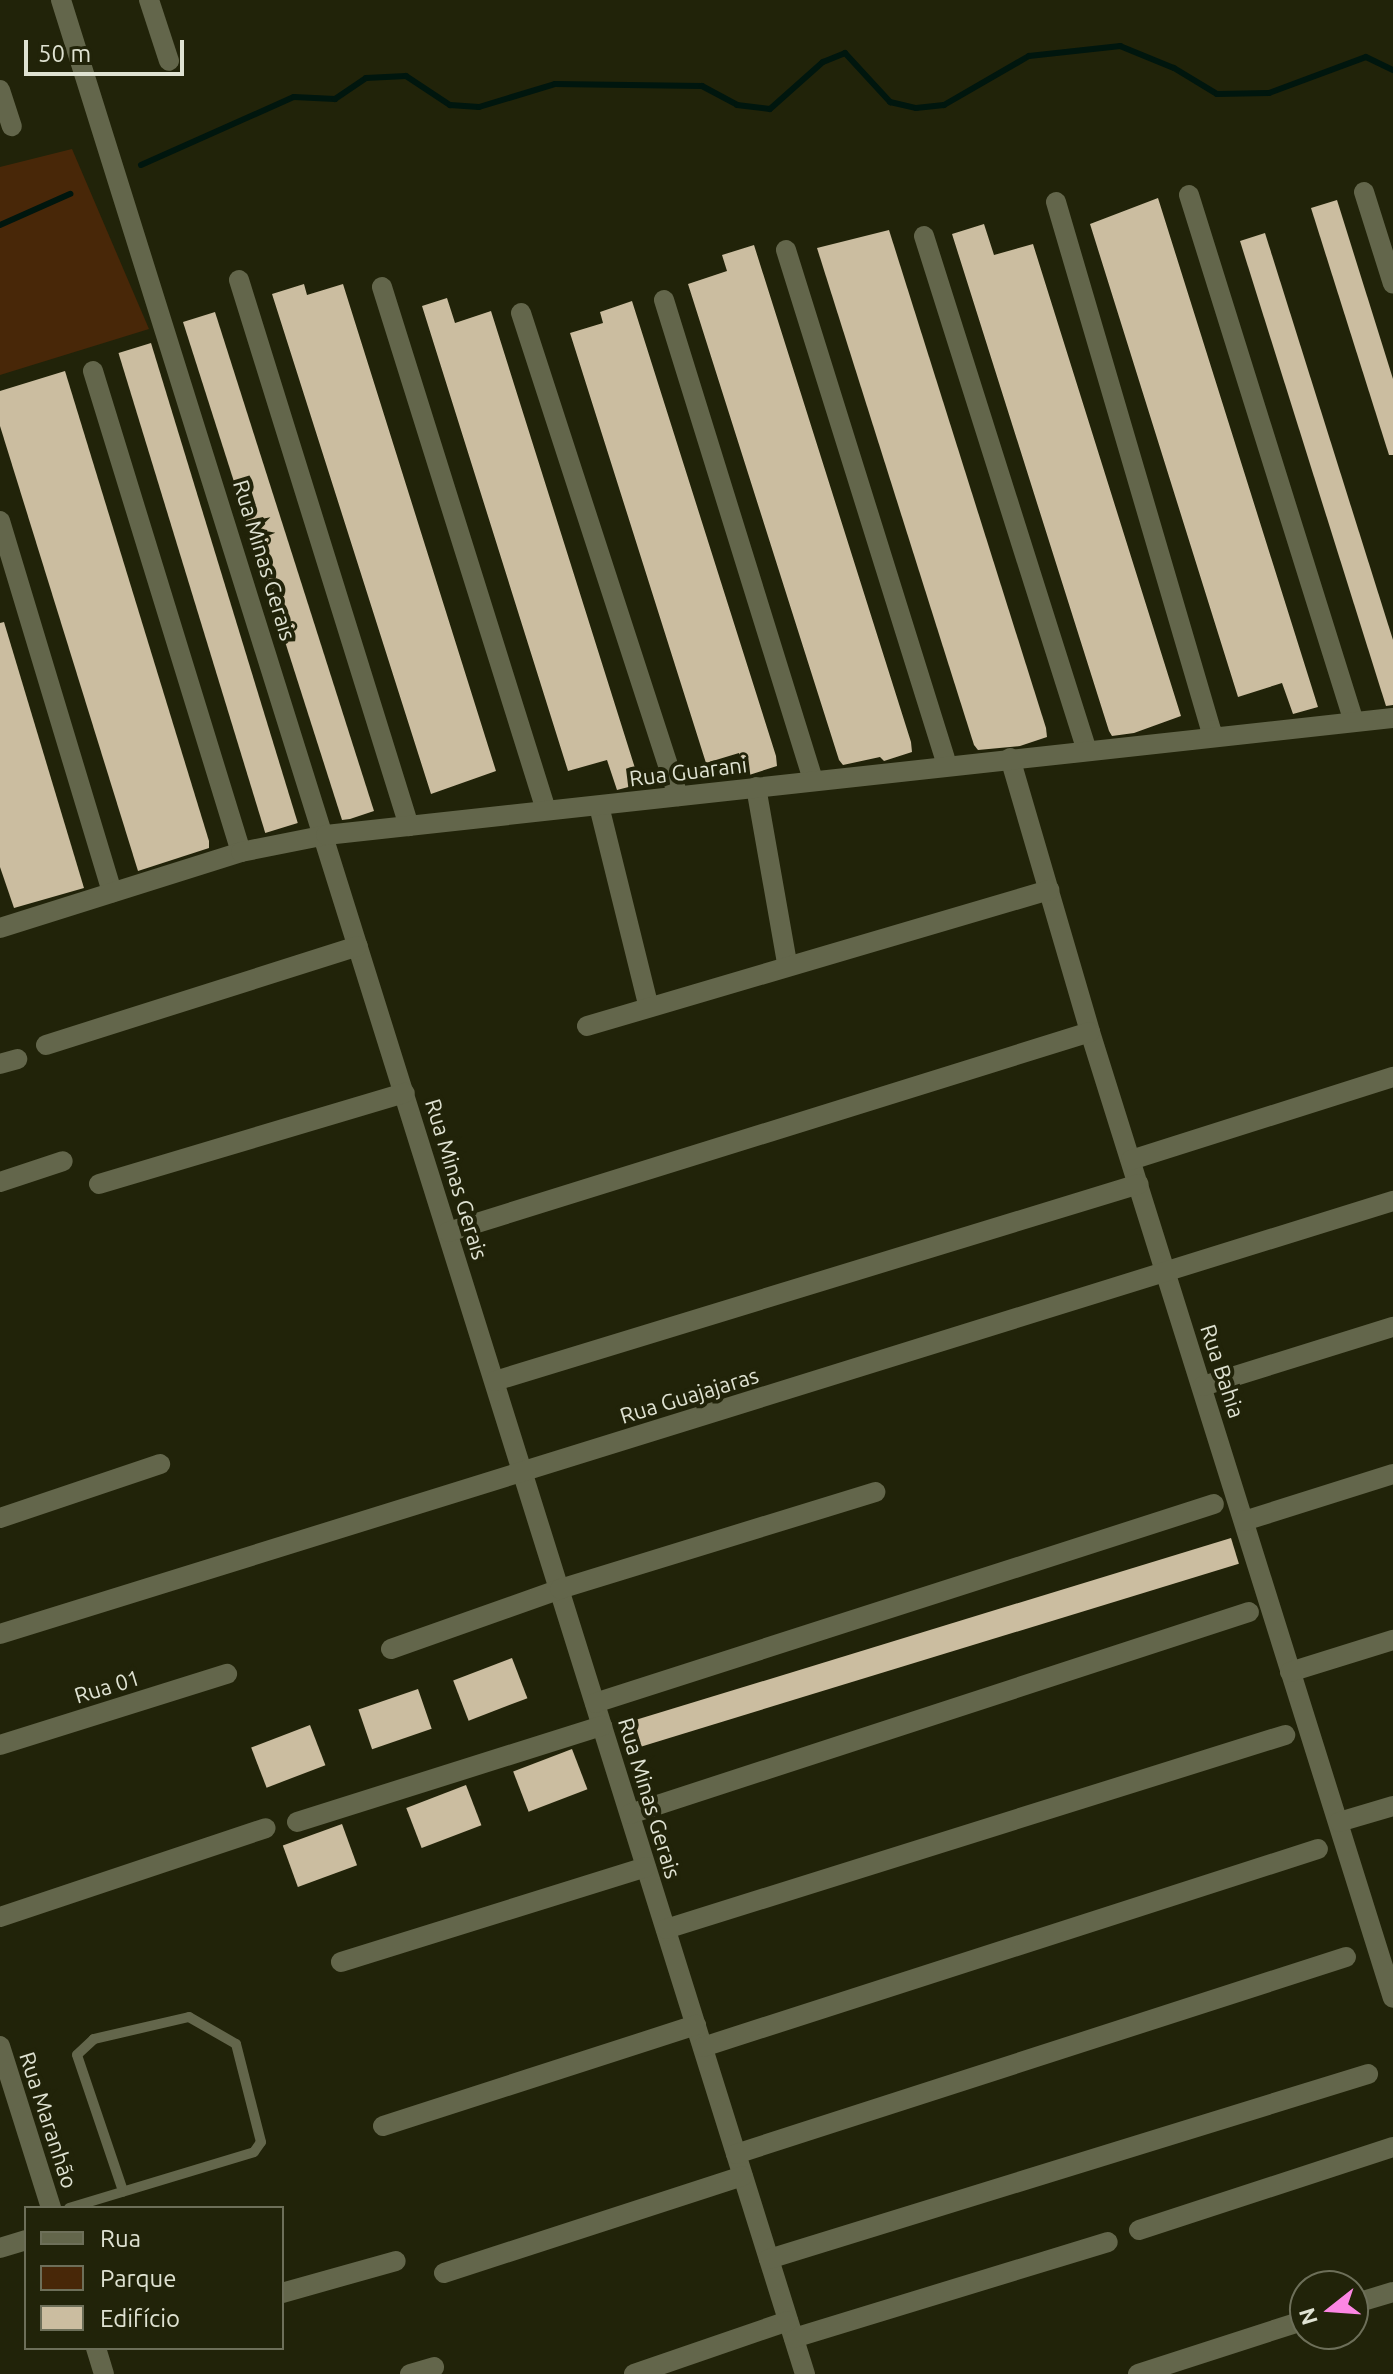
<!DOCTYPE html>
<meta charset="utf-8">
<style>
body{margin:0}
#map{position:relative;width:1393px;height:2374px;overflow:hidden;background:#212309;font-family:Ubuntu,sans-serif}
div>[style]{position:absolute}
.green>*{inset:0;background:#482708}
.stream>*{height:6px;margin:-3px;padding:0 3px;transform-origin:3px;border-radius:3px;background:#00160e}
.building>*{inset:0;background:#cbbda0;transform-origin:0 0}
.service>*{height:10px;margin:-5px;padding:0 5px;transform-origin:5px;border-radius:5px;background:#63664b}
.minor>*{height:20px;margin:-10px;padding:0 10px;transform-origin:10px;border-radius:10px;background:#63664b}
.tertiary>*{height:20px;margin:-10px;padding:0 10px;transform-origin:10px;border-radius:10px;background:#63664b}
span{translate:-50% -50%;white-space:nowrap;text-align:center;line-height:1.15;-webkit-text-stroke:8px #212309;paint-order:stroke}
.street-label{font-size:22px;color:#dfe2d2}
.legend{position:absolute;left:24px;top:2206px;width:260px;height:144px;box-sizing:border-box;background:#212309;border:2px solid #6d6f59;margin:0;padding:10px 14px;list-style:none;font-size:24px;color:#dfe2d2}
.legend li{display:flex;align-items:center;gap:16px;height:40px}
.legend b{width:40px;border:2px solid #6d6f59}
.north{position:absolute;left:1289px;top:2270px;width:80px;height:80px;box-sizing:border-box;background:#212309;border:2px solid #6d6f59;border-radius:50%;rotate:253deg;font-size:22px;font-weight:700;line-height:32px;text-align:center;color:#dfe2d2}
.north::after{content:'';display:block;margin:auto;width:28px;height:36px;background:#fc86e4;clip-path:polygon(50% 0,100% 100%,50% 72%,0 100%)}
.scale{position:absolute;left:24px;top:40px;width:160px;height:36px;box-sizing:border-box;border:4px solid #dfe2d2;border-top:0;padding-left:10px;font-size:24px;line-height:28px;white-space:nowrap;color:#dfe2d2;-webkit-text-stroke:6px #212309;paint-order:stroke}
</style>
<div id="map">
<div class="green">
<i style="clip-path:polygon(72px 149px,149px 329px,0 375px,0 167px)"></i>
</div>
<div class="stream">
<i style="left:141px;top:165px;width:167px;rotate:-24deg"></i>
<i style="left:294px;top:97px;width:41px;rotate:2.8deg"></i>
<i style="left:335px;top:99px;width:37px;rotate:-34deg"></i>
<i style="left:366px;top:78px;width:40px;rotate:-2.9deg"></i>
<i style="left:406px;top:76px;width:53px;rotate:33.4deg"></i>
<i style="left:450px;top:105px;width:29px;rotate:4deg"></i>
<i style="left:479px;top:107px;width:79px;rotate:-16.8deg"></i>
<i style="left:555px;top:84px;width:147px;rotate:0.8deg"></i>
<i style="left:702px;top:86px;width:40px;rotate:28deg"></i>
<i style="left:737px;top:105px;width:33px;rotate:7deg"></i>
<i style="left:770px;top:109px;width:71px;rotate:-41.6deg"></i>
<i style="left:823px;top:62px;width:24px;rotate:-22deg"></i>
<i style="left:845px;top:53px;width:67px;rotate:47.4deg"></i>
<i style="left:890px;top:102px;width:27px;rotate:13deg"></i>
<i style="left:916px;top:108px;width:28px;rotate:-6deg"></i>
<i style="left:944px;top:105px;width:98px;rotate:-30deg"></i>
<i style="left:1029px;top:56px;width:92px;rotate:-6.3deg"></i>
<i style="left:1120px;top:46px;width:58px;rotate:22.2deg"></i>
<i style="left:1174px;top:68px;width:50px;rotate:31.2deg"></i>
<i style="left:1217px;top:94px;width:52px;rotate:-1.1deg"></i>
<i style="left:1269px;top:93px;width:103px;rotate:-20.4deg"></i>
<i style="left:1366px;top:57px;width:30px;rotate:26deg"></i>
<i style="left:0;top:225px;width:77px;rotate:-23.9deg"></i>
</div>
<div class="building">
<i style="clip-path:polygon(1158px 198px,1318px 707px,1293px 714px,1282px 683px,1238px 697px,1090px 224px)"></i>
<i style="clip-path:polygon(1337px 200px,1393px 379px,1393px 455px,1389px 455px,1311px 208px)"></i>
<i style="clip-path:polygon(984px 224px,994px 255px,1033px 244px,1181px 716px,1134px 733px,1112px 736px,1109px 731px,952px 234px)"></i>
<i style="clip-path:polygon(889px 230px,1046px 728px,1047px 737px,1020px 746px,978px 750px,974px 745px,817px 248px)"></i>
<i style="clip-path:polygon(1265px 233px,1393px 640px,1393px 705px,1386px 706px,1240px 241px)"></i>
<i style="clip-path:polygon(754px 245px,911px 742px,912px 752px,884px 761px,880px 757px,843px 765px,839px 760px,688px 284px,727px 271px,722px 255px)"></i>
<i style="clip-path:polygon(304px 284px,307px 295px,343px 284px,496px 771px,431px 794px,272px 294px)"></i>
<i style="clip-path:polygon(447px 298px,455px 323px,491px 311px,640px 784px,617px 790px,607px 760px,568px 771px,422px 306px)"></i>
<i style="clip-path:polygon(632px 301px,776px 756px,777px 766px,746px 776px,739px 753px,706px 763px,570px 333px,603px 323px,600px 312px)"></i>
<i style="clip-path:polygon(215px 312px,374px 811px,350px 819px,342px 820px,183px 322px)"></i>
<i style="left:151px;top:343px;width:502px;height:34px;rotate:73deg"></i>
<i style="clip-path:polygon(65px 371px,209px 841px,209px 848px,138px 871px,0 426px,0 391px)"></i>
<i style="clip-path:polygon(4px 622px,84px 888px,14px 908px,0 867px,0 623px)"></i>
<i style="left:1231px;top:1538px;width:27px;height:628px;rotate:73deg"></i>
<i style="left:512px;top:1658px;width:43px;height:63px;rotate:69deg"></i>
<i style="left:418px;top:1689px;width:42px;height:63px;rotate:71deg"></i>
<i style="left:310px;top:1725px;width:43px;height:63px;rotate:69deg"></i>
<i style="left:572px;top:1749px;width:43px;height:63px;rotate:69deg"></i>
<i style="left:466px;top:1785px;width:43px;height:64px;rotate:69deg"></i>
<i style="left:342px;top:1824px;width:44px;height:63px;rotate:70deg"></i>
</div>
<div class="service">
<i style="left:69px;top:2208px;width:193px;rotate:-16.8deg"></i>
<i style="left:254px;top:2152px;width:12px;rotate:-55deg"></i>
<i style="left:261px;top:2142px;width:101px;rotate:-104.3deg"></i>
<i style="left:236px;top:2044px;width:54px;rotate:-150.1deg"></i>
<i style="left:189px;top:2017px;width:98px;rotate:167deg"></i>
<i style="left:94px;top:2039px;width:23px;rotate:137deg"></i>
<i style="left:77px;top:2055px;width:144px;rotate:71.3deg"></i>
</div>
<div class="minor">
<i style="left:61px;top:0;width:2488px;rotate:72.6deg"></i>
<i style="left:149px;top:0;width:64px;rotate:71.8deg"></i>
<i style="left:0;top:90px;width:38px;rotate:72deg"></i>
<i style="left:1364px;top:192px;width:96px;rotate:72.5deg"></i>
<i style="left:1189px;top:195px;width:552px;rotate:72.62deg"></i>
<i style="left:1056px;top:202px;width:550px;rotate:73.64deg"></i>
<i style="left:1211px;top:730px;width:8px;rotate:113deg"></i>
<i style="left:924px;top:236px;width:540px;rotate:72.44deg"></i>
<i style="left:786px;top:250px;width:540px;rotate:72.64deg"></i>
<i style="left:239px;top:280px;width:572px;rotate:72.71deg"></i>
<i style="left:382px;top:287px;width:548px;rotate:72.59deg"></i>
<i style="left:664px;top:300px;width:503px;rotate:72.75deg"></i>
<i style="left:521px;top:313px;width:508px;rotate:71.99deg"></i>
<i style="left:93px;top:371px;width:503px;rotate:72.9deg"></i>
<i style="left:0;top:521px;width:388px;rotate:73.2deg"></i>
<i style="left:1010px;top:758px;width:285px;rotate:73.7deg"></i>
<i style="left:1090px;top:1032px;width:1012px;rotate:72.59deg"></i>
<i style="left:756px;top:787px;width:179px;rotate:80deg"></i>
<i style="left:599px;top:806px;width:204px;rotate:76.1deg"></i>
<i style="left:587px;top:1026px;width:482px;rotate:-16.4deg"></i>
<i style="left:46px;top:1045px;width:327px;rotate:-17.6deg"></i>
<i style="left:0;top:1064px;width:18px;rotate:-16deg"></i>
<i style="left:1131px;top:1160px;width:275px;rotate:-17.6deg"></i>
<i style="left:0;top:1182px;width:66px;rotate:-18.4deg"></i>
<i style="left:99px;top:1184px;width:319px;rotate:-16.6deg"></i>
<i style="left:448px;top:1232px;width:672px;rotate:-17.3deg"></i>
<i style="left:495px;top:1381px;width:673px;rotate:-17.01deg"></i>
<i style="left:1203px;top:1386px;width:199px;rotate:-17.3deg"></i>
<i style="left:0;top:1518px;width:169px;rotate:-18.6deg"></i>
<i style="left:1244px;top:1521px;width:156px;rotate:-17.5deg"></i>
<i style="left:0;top:1634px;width:1459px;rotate:-17.27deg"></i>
<i style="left:391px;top:1649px;width:179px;rotate:-19.5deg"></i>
<i style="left:560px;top:1589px;width:330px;rotate:-17.1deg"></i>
<i style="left:1290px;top:1672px;width:108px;rotate:-17.3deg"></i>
<i style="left:595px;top:1703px;width:650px;rotate:-17.82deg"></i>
<i style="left:0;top:1745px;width:238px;rotate:-17.4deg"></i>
<i style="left:630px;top:1814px;width:651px;rotate:-18.07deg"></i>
<i style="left:297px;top:1822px;width:320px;rotate:-17.5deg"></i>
<i style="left:1339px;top:1822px;width:56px;rotate:-16.5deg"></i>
<i style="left:0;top:1917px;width:280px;rotate:-18.5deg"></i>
<i style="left:666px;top:1929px;width:649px;rotate:-17.4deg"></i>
<i style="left:341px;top:1962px;width:319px;rotate:-17.3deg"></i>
<i style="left:0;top:2046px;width:170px;rotate:72.5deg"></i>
<i style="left:703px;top:2047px;width:646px;rotate:-17.85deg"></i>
<i style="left:383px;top:2126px;width:329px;rotate:-17.9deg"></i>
<i style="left:736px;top:2154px;width:641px;rotate:-17.9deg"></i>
<i style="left:1139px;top:2230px;width:267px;rotate:-18.1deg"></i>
<i style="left:0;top:2248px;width:27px;rotate:-17deg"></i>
<i style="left:769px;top:2259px;width:627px;rotate:-17.16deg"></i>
<i style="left:444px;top:2273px;width:314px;rotate:-18deg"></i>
<i style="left:282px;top:2293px;width:118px;rotate:-15.7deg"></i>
<i style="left:1353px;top:2304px;width:42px;rotate:-16.7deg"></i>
<i style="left:794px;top:2338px;width:328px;rotate:-17deg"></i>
<i style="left:96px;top:2348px;width:27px;rotate:73deg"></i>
<i style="left:410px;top:2374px;width:25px;rotate:-16deg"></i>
<i style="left:634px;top:2374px;width:163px;rotate:-19deg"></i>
<i style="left:1138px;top:2374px;width:176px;rotate:-17.9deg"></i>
</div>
<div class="tertiary">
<i style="left:0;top:928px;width:253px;rotate:-17.5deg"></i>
<i style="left:241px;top:852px;width:87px;rotate:-11.3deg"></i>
<i style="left:326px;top:835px;width:1073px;rotate:-6.26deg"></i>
</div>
<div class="street-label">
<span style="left:265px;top:560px;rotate:73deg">Rua Minas Gerais</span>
<span style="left:688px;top:771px;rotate:-7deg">Rua Guarani</span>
<span style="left:457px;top:1179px;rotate:73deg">Rua Minas Gerais</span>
<span style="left:1223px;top:1371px;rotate:72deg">Rua Bahia</span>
<span style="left:689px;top:1395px;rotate:-17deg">Rua Guajajaras</span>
<span style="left:107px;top:1686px;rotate:-17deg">Rua 01</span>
<span style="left:650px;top:1798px;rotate:73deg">Rua Minas Gerais</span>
<span style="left:49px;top:2120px;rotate:72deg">Rua Maranhão</span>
</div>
<ul class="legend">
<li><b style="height:10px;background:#63664b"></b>Rua</li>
<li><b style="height:22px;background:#482708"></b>Parque</li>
<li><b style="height:22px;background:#cbbda0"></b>Edifício</li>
</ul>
<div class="north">N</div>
<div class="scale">50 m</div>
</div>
